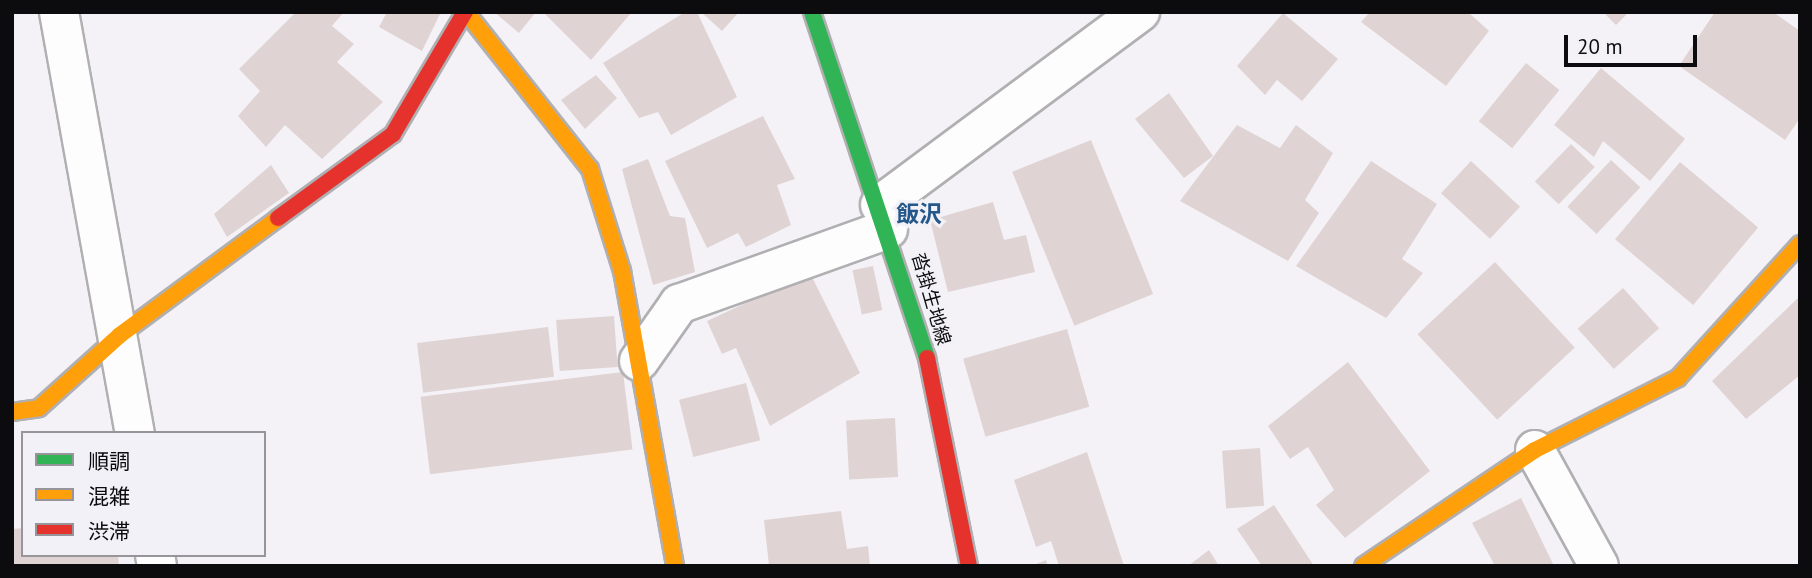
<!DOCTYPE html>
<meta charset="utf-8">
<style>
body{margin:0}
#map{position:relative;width:1812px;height:578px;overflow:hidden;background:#f4f2f7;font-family:"PT Sans","Noto Sans JP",sans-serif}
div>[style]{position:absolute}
.building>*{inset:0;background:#dfd4d3;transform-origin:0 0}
.roads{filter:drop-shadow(2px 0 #b0afb2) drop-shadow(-2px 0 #b0afb2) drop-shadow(0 2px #b0afb2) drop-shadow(0 -2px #b0afb2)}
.street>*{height:38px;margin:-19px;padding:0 19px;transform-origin:19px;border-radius:19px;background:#fdfdfe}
.fast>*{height:16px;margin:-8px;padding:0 8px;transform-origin:8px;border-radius:8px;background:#30b455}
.slow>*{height:16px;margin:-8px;padding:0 8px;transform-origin:8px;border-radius:8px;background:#ff9f0a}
.jam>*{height:16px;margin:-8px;padding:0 8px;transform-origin:8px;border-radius:8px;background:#e5322d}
span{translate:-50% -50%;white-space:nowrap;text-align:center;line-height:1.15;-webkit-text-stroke:6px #f3f1f8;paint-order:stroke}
.street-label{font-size:19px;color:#0c0b0d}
.quarter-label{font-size:23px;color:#24578a;font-weight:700}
.frame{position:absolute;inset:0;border:14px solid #0c0b0d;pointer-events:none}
.legend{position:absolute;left:21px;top:431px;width:245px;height:126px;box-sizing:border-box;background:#f3f1f8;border:2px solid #97959a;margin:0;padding:9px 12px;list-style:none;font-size:21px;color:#0c0b0d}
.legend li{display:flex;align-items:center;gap:14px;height:35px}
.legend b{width:35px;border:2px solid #97959a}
.scale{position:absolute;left:1564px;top:35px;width:133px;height:32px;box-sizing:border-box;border:4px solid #0c0b0d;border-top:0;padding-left:9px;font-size:21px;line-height:24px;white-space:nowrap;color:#0c0b0d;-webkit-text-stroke:5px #f3f1f8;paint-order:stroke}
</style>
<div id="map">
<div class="building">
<i style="clip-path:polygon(296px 12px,344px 12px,332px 26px,354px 44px,337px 62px,383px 102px,322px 159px,285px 125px,266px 147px,238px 116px,260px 91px,239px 69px)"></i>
<i style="clip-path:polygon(387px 12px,441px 12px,422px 51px,379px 27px)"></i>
<i style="clip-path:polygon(494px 12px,536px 12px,519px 33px)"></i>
<i style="clip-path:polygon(543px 12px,632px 12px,591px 60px)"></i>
<i style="clip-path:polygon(685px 12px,697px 12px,737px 97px,671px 135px,658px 112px,639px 118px,603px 63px)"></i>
<i style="clip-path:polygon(701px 12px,739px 12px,722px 31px)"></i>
<i style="clip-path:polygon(1370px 12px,1468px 12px,1489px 31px,1446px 86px,1361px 22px)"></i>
<i style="clip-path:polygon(1603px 12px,1629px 12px,1616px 25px)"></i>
<i style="clip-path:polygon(1715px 12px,1773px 12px,1800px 31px,1800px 118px,1785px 140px,1679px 66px)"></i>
<i style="clip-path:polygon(1283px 13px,1338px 59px,1302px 101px,1277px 80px,1265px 95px,1237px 66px)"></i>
<i style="left:1526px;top:63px;width:43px;height:75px;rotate:39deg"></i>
<i style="clip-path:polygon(1601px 68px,1685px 139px,1650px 181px,1603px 141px,1594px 157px,1554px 125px)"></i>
<i style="clip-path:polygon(596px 75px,617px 98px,585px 129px,561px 100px)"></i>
<i style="clip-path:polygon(1169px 93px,1213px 156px,1184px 178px,1135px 119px)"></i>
<i style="clip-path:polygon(763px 116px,795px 179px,777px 185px,791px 225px,746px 247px,738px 233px,707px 248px,665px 161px)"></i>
<i style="clip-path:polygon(1237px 125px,1280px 148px,1296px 125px,1333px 153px,1305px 200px,1319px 213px,1288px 261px,1180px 201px)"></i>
<i style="left:1091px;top:140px;width:166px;height:85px;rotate:68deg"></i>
<i style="left:1571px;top:144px;width:33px;height:52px;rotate:44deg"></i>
<i style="clip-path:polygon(648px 159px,670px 216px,685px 218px,695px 272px,653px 285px,622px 169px)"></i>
<i style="left:1611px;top:160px;width:40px;height:64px;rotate:43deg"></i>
<i style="clip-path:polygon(1371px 161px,1437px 204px,1402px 259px,1423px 273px,1386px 318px,1296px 266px)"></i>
<i style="left:1471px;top:161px;width:67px;height:44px;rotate:43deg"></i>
<i style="left:1680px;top:162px;width:102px;height:101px;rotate:40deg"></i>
<i style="clip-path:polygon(271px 165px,289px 193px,227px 237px,214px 214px)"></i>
<i style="clip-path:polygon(993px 202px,1004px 240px,1026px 235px,1035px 272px,948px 292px,930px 220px)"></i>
<i style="left:1495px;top:262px;width:117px;height:106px;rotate:47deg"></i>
<i style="left:873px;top:266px;width:45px;height:21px;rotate:78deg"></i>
<i style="clip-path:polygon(810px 273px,860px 373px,770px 426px,736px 348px,722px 354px,707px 321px)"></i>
<i style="left:1623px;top:288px;width:54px;height:61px;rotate:48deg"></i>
<i style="clip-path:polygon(1800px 296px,1800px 375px,1746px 419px,1712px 381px)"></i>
<i style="left:614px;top:316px;width:51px;height:58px;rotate:86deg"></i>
<i style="left:548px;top:327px;width:50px;height:132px;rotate:83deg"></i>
<i style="left:1067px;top:329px;width:81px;height:108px;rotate:74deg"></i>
<i style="clip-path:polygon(1348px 362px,1430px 471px,1345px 538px,1316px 505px,1334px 490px,1308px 447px,1290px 459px,1268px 426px)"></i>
<i style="left:623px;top:372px;width:78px;height:204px;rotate:83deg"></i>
<i style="left:746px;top:383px;width:59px;height:69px;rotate:76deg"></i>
<i style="left:895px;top:418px;width:59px;height:49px;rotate:87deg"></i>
<i style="left:1260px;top:448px;width:58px;height:38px;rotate:86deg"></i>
<i style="clip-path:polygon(1087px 452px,1124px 566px,1059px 566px,1051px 541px,1036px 547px,1014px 480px)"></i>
<i style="clip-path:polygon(1521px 498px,1554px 566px,1495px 566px,1472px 523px)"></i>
<i style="clip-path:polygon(1274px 505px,1314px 566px,1262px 566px,1237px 529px)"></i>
<i style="clip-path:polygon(841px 511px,847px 549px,868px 546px,870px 566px,769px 566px,764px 520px)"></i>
<i style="clip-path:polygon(23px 528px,23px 555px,118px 555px,119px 566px,12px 566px,12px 529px)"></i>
<i style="clip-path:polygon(1209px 550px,1219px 566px,1188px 566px)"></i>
<i style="clip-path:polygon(1046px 560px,1048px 566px,1031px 566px)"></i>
</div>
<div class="roads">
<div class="street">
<i style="left:59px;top:12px;width:428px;rotate:79.8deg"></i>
<i style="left:880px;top:205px;width:324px;rotate:-36.6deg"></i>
<i style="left:639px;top:361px;width:70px;rotate:-54.9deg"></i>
<i style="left:679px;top:304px;width:222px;rotate:-19.7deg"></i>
<i style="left:1535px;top:450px;width:132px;rotate:61.1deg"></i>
<i style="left:155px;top:555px;width:11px;rotate:80deg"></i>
</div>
<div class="fast">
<i style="left:812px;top:12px;width:365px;rotate:71.6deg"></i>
</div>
<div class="slow">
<i style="left:466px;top:12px;width:200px;rotate:51.7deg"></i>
<i style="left:590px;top:169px;width:107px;rotate:72.6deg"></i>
<i style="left:622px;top:271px;width:300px;rotate:79.8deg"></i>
<i style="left:12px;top:412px;width:27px;rotate:-8deg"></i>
<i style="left:39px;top:408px;width:109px;rotate:-42deg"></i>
<i style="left:120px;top:335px;width:197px;rotate:-36.5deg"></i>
<i style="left:1363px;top:566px;width:207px;rotate:-34deg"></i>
<i style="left:1535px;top:450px;width:160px;rotate:-26.7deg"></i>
<i style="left:1678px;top:378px;width:181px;rotate:-47.7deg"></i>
</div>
<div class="jam">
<i style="left:278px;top:218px;width:142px;rotate:-36.1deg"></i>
<i style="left:393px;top:134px;width:142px;rotate:-59.5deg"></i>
<i style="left:927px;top:358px;width:212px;rotate:78.6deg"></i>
</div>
</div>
<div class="street-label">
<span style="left:931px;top:299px;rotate:74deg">沓掛生地線</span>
</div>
<div class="quarter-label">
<span style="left:919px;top:214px">飯沢</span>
</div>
<div class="frame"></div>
<ul class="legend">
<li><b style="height:9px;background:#30b455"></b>順調</li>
<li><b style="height:9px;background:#ff9f0a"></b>混雑</li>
<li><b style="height:9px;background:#e5322d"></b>渋滞</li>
</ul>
<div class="scale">20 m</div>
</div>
